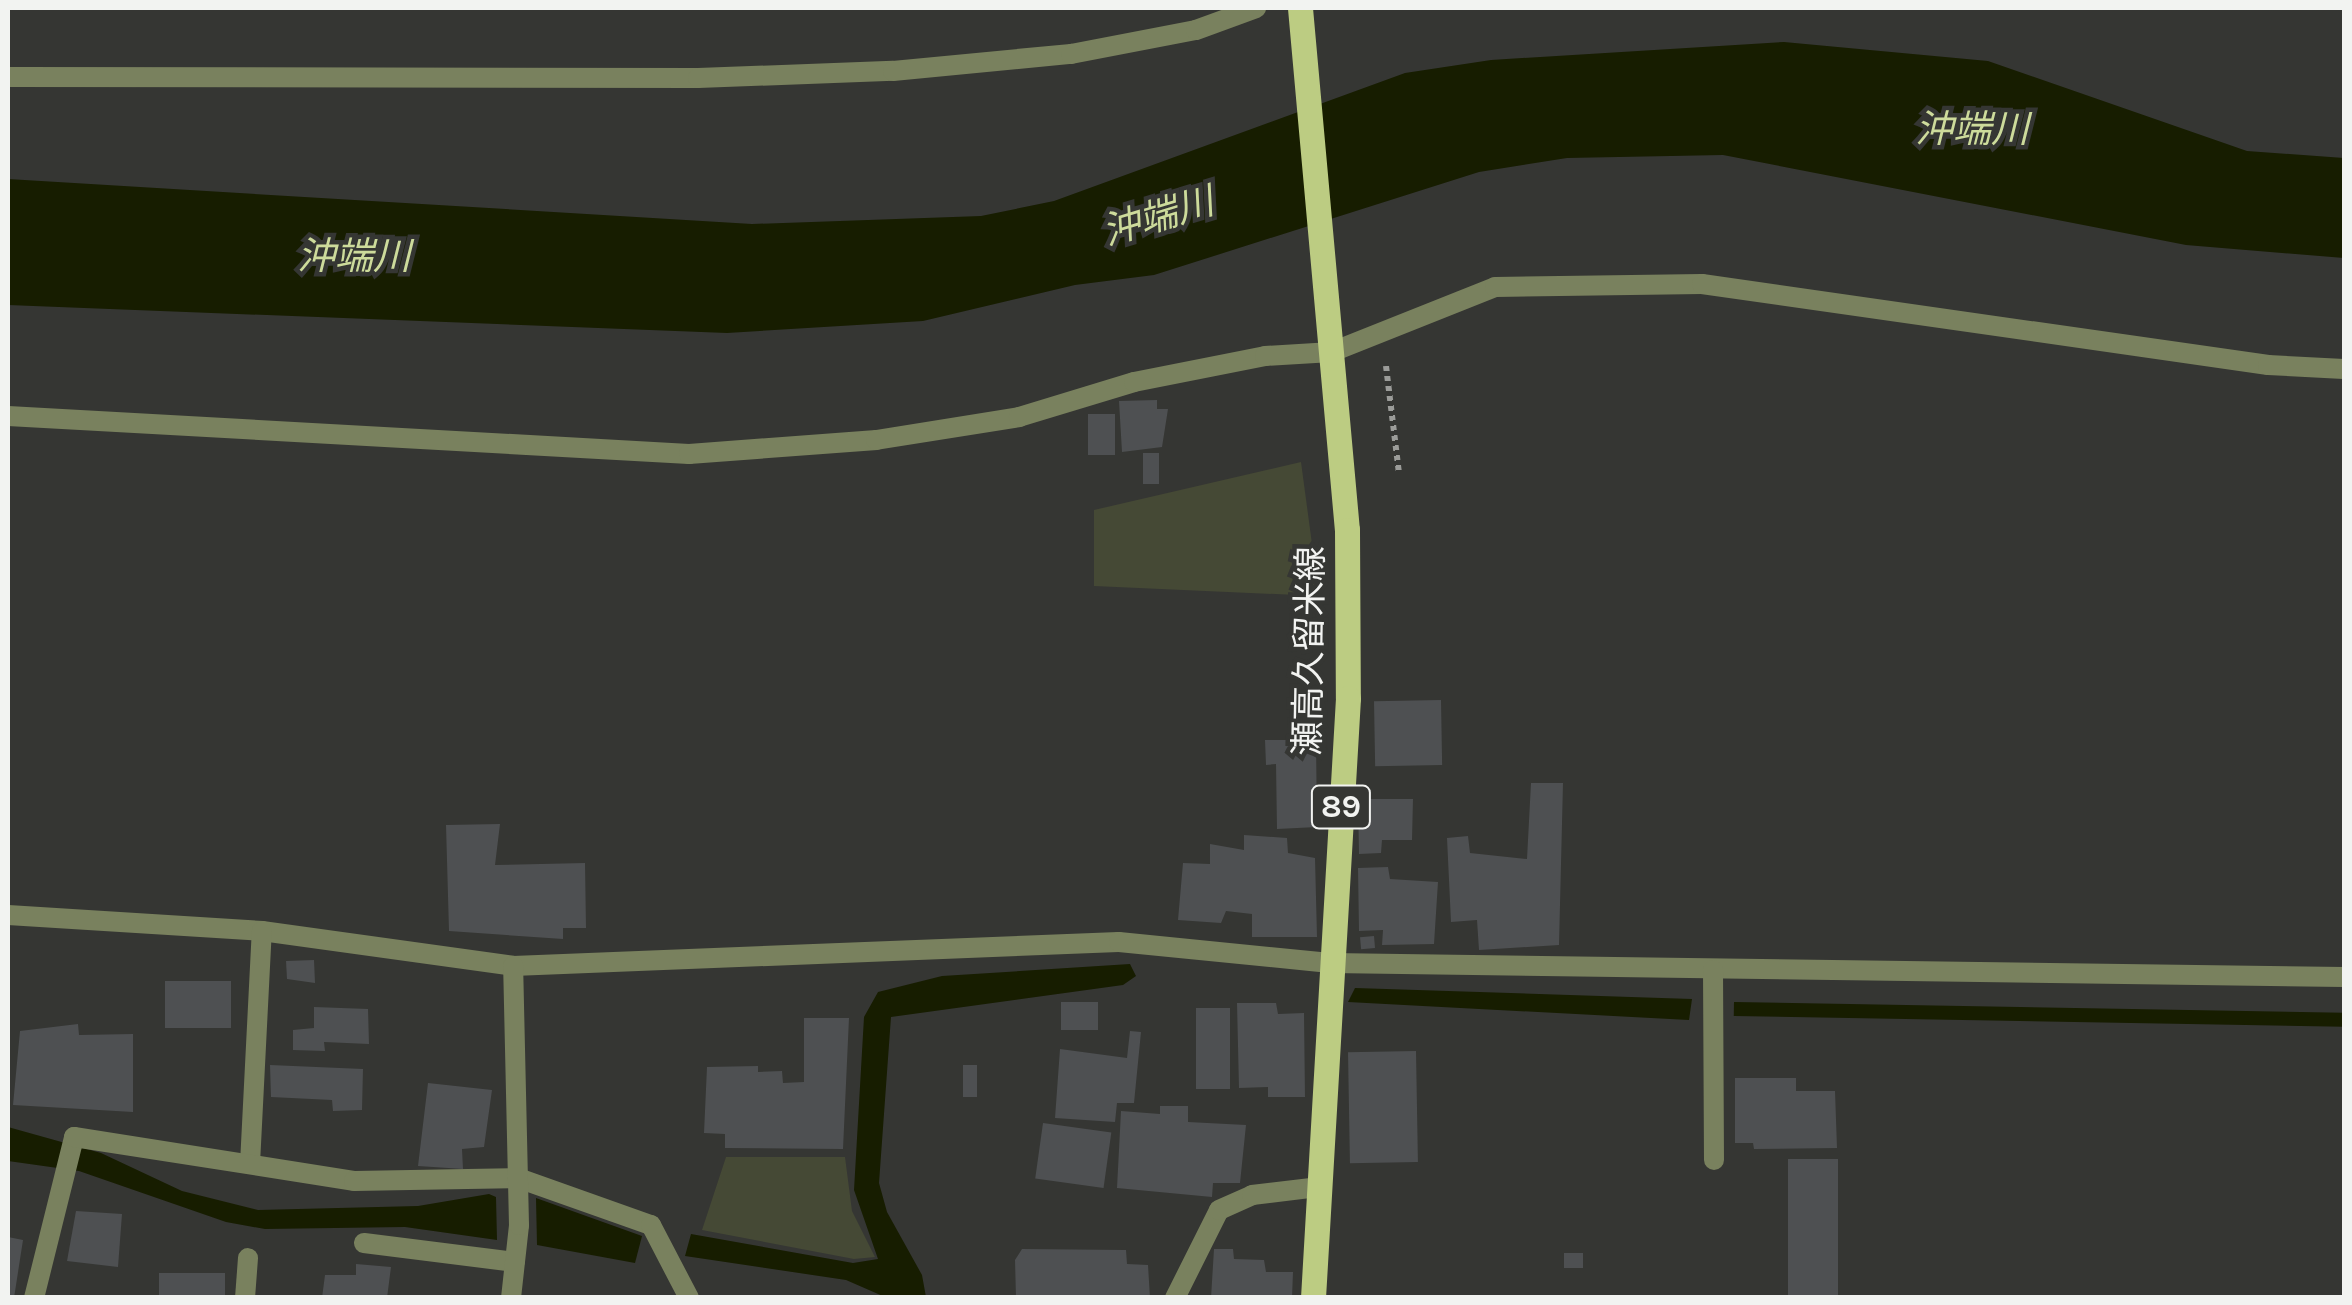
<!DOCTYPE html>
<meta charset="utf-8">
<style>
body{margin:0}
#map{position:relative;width:2352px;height:1305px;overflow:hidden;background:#353633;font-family:Karla,"Noto Sans JP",sans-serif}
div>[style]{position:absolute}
.green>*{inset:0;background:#454935}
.water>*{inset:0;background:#171d00;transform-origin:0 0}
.building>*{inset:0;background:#4e5052;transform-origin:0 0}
.path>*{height:6px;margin-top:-3px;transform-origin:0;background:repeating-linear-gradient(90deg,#9b9c99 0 5px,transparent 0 10px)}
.minor>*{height:20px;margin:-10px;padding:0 10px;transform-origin:10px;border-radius:10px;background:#79815e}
.primary>*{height:25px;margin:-12.5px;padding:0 12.5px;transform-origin:12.5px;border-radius:12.5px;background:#bccc82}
span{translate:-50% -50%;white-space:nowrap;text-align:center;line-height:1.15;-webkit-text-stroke:9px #353633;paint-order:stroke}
.shield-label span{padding:2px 8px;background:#353633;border:2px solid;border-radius:8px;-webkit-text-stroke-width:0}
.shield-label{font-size:32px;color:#f2f3f1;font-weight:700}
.street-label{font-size:35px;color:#f2f3f1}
.water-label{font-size:38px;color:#cddb9b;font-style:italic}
.frame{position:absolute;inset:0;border:10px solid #f2f3f1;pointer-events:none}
</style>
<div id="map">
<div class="green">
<i style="clip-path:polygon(1301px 462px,1319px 596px,1094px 586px,1094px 510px)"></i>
<i style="clip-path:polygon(726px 1157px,845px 1157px,852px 1211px,875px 1257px,854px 1259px,702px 1230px)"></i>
</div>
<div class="water">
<i style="clip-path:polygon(1784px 42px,1988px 61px,2247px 151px,2344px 158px,2344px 258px,2186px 245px,1723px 155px,1567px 158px,1479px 172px,1154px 275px,1075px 285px,923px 321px,727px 333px,8px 305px,8px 179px,752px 224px,981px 216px,1054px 201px,1405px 73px,1491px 60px)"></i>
<i style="clip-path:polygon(1130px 964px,1136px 976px,1123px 985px,891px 1017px,879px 1183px,887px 1212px,922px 1275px,926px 1297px,885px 1297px,846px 1280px,685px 1256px,691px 1234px,853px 1263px,878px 1259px,854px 1190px,864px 1017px,878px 992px,942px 976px)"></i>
<i style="clip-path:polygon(1355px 988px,1692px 999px,1689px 1020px,1348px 1002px)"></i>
<i style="left:1734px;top:1002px;width:610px;height:14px;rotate:1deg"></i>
<i style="clip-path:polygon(8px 1127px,101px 1153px,182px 1191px,258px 1210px,418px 1206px,489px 1194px,496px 1197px,497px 1240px,405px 1227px,265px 1229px,226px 1222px,79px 1171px,8px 1161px)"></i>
<i style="clip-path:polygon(536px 1198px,642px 1236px,635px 1263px,537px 1245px)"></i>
</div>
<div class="building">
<i style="clip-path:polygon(1157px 400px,1157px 409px,1168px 409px,1162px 447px,1122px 452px,1119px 401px)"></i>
<i style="left:1088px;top:414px;width:27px;height:41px"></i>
<i style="left:1143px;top:453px;width:16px;height:31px"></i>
<i style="left:1441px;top:700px;width:65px;height:67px;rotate:89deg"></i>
<i style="clip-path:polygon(1265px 740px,1316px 740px,1317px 827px,1277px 829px,1276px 764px,1266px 765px)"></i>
<i style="clip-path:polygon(1531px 783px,1563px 783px,1559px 945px,1479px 950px,1477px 920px,1451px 922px,1447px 838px,1468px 836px,1470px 853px,1527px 859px)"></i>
<i style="clip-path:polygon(1358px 799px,1413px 799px,1412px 840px,1382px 840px,1381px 853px,1359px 854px)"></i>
<i style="clip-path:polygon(500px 824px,495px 865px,585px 863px,586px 928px,563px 928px,563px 939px,449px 931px,446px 825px)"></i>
<i style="clip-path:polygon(1244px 835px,1287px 838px,1288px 853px,1315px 858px,1317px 937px,1252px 937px,1252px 914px,1226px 911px,1221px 923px,1178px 920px,1183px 863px,1210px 864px,1210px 844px,1244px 850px)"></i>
<i style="clip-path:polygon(1388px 867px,1390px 879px,1438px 882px,1434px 944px,1382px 945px,1383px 930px,1359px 931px,1358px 868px)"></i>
<i style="left:1374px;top:936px;width:12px;height:14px;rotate:85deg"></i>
<i style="clip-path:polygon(314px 960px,315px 983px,287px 979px,286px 961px)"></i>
<i style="left:231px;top:981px;width:47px;height:66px;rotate:90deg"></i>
<i style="left:1098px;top:1002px;width:28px;height:37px;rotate:90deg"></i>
<i style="clip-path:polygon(1237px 1003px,1276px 1003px,1278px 1014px,1304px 1013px,1305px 1097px,1268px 1097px,1268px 1087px,1239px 1088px)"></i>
<i style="clip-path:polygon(314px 1007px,368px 1009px,369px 1044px,324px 1042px,325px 1051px,293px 1050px,293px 1030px,314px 1028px)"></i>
<i style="left:1196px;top:1008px;width:34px;height:81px"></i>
<i style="clip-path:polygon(804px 1018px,849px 1018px,843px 1149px,725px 1148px,725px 1134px,704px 1133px,707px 1067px,758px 1066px,758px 1072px,782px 1071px,783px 1083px,804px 1082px)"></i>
<i style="clip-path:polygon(78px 1024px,79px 1035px,133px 1034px,133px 1112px,13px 1105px,20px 1031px)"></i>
<i style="clip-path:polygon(1130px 1031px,1141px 1032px,1134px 1103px,1117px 1103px,1115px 1122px,1055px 1118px,1060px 1049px,1127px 1058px)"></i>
<i style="left:1416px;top:1051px;width:111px;height:68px;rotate:89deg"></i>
<i style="clip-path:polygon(270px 1065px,363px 1069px,362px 1110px,333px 1111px,332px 1100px,271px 1097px)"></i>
<i style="left:963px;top:1065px;width:14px;height:32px"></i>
<i style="clip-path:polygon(1735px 1078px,1796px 1078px,1796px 1091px,1835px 1091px,1837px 1148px,1754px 1149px,1753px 1143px,1735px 1143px)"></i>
<i style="clip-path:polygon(428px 1083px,492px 1090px,484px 1147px,462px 1149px,463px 1169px,418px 1166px)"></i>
<i style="clip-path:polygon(1160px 1106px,1188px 1106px,1188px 1122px,1246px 1125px,1240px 1183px,1213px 1183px,1212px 1197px,1117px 1188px,1121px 1111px,1160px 1114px)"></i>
<i style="left:1043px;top:1123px;width:69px;height:56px;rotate:8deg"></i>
<i style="left:1788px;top:1159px;width:50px;height:139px"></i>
<i style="clip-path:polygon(76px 1211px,122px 1214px,118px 1267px,67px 1261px)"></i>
<i style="clip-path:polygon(8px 1237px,23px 1240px,14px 1298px,8px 1298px)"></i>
<i style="clip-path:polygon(1022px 1249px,1126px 1250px,1127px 1264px,1148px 1265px,1150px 1298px,1016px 1298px,1015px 1260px)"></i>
<i style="clip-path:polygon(1214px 1249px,1233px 1249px,1234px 1259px,1264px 1260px,1266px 1272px,1293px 1272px,1292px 1298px,1211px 1298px)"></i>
<i style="left:1564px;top:1253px;width:19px;height:15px"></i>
<i style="clip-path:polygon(356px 1264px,391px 1267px,387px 1298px,322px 1298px,325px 1275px,356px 1275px)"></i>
<i style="left:225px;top:1273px;width:25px;height:66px;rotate:90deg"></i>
</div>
<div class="path">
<i style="left:1386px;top:366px;width:109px;rotate:83.1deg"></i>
</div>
<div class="minor">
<i style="left:8px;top:77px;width:690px;rotate:0.08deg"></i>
<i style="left:698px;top:78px;width:195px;rotate:-2.1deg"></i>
<i style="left:893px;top:71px;width:179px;rotate:-5.5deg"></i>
<i style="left:1071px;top:54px;width:127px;rotate:-10.9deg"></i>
<i style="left:1196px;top:30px;width:64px;rotate:-20.1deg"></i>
<i style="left:8px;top:416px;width:682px;rotate:3.19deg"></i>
<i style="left:689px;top:454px;width:188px;rotate:-4.3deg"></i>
<i style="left:876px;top:440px;width:145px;rotate:-9.1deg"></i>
<i style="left:1019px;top:417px;width:120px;rotate:-16.9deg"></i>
<i style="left:1134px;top:382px;width:134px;rotate:-11.2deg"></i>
<i style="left:1265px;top:356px;width:67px;rotate:-3.4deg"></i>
<i style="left:1332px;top:352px;width:175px;rotate:-21.7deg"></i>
<i style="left:1495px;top:287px;width:207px;rotate:-0.8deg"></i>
<i style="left:1702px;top:284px;width:572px;rotate:8.14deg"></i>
<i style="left:2268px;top:365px;width:76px;rotate:3deg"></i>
<i style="left:8px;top:915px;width:255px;rotate:3.6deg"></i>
<i style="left:262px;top:931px;width:253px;rotate:7.9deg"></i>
<i style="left:513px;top:966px;width:606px;rotate:-2.27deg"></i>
<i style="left:1119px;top:942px;width:212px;rotate:5.7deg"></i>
<i style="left:1330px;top:963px;width:1014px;rotate:0.79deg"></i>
<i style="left:1713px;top:970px;width:190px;rotate:89.7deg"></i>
<i style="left:250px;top:1164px;width:233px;rotate:-87.1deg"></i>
<i style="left:364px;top:1243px;width:152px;rotate:7.2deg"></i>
<i style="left:34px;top:1298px;width:166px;rotate:-76deg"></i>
<i style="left:74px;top:1137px;width:283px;rotate:8.9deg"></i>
<i style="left:354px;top:1181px;width:164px;rotate:-1deg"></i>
<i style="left:518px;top:1178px;width:141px;rotate:19.5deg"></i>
<i style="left:651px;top:1225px;width:82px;rotate:62.5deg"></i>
<i style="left:245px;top:1298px;width:40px;rotate:-85.7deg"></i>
<i style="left:511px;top:1298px;width:73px;rotate:-83.7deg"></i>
<i style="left:519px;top:1225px;width:259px;rotate:-91.3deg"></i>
<i style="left:1175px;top:1298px;width:98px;rotate:-63.4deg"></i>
<i style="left:1219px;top:1210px;width:36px;rotate:-24deg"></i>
<i style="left:1252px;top:1195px;width:66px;rotate:-6.9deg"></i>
</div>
<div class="primary">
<i style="left:1300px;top:8px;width:524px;rotate:84.86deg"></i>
<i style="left:1347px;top:530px;width:168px;rotate:89.7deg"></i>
<i style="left:1348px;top:698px;width:601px;rotate:93.34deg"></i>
</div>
<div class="shield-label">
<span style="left:1341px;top:807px">89</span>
</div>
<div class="street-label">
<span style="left:1310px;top:651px;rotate:-89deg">瀬高久留米線</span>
</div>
<div class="water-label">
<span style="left:1972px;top:130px">沖端川</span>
<span style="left:1158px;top:217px;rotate:-17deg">沖端川</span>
<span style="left:354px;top:257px">沖端川</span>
</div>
<div class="frame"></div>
</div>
